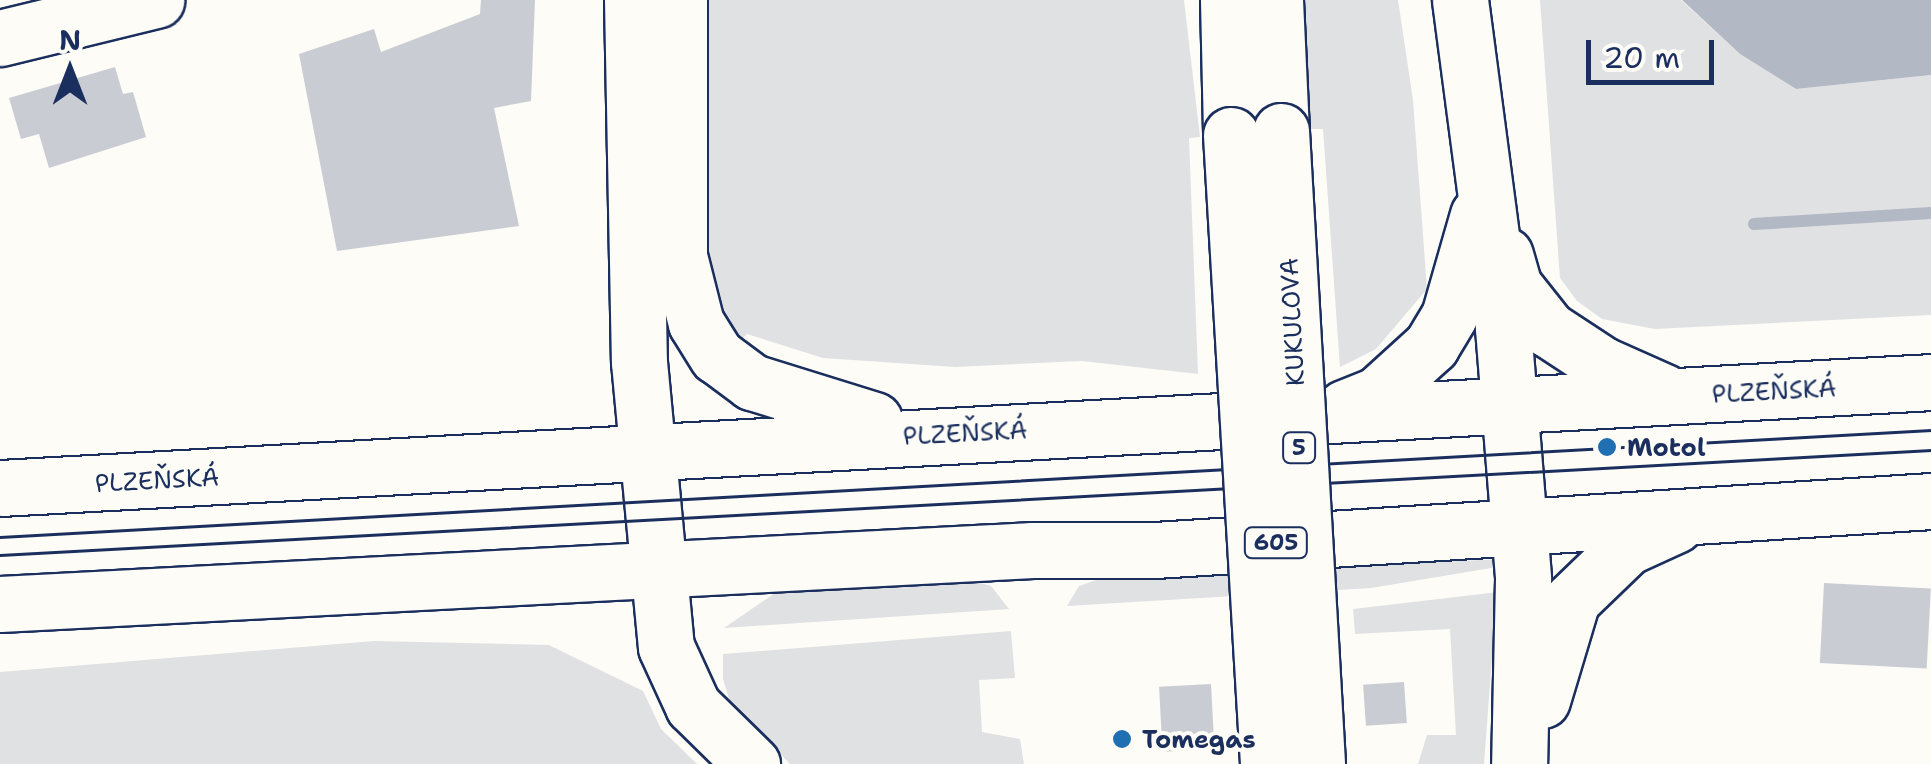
<!DOCTYPE html>
<meta charset="utf-8">
<style>
body{margin:0}
#map{position:relative;width:1931px;height:764px;overflow:hidden;background:#fdfcf7;font-family:"Shantell Sans",sans-serif}
div>[style]{position:absolute}
.green>*{inset:0;background:#e0e1e3}
.water>*{inset:0;background:#b3b8c5}
.stream>*{height:12px;margin:-6px;padding:0 6px;transform-origin:6px;border-radius:6px;background:#b3b8c5}
.building>*{inset:0;background:#c9ccd3;transform-origin:0 0}
.roads{filter:drop-shadow(2px 0 #1b2f5e) drop-shadow(-2px 0 #1b2f5e) drop-shadow(0 2px #1b2f5e) drop-shadow(0 -2px #1b2f5e)}
.minor>*{height:55px;margin:-27.5px;padding:0 27.5px;transform-origin:27.5px;border-radius:27.5px;background:#fdfcf7}
.major>*{height:55px;margin:-27.5px;padding:0 27.5px;transform-origin:27.5px;border-radius:27.5px;background:#fdfcf7}
.tram>*{height:2.5px;margin:-1.25px;padding:0 1.25px;transform-origin:1.25px;border-radius:1.25px;background:#1b2f5e}
.bridges{filter:drop-shadow(2px 0 #1b2f5e) drop-shadow(-2px 0 #1b2f5e) drop-shadow(0 2px #1b2f5e) drop-shadow(0 -2px #1b2f5e)}
.major-bridge>*{height:55px;margin:-27.5px;padding:0 27.5px;transform-origin:27.5px;border-radius:27.5px;background:#fdfcf7}
.dots>*{width:28px;height:28px;translate:-50% -50%;box-sizing:border-box;border:5px solid #fdfcf7;border-radius:50%}
span{translate:-50% -50%;white-space:nowrap;text-align:center;line-height:1.15;-webkit-text-stroke:8px #fdfcf7;paint-order:stroke}
.shield-label span{padding:2px 8px;background:#fdfcf7;border:2px solid;border-radius:8px;-webkit-text-stroke-width:0}
.shield-label{font-size:22px;color:#1b2f5e;font-weight:700}
.street-label{font-size:25px;color:#1b2f5e}
.poi-label{font-size:25px;color:#1b2f5e;font-weight:700}
.left{translate:0 -50%;text-align:left}
.north{position:absolute;left:20px;top:20px;width:100px;height:100px;-webkit-text-stroke:8px #fdfcf7;paint-order:stroke;rotate:0deg;font-size:28px;font-weight:700;line-height:40px;text-align:center;color:#1b2f5e}
.north::after{content:'';display:block;margin:auto;width:35px;height:45px;background:#1b2f5e;clip-path:polygon(50% 0,100% 100%,50% 72%,0 100%)}
.scale{position:absolute;left:1586px;top:40px;width:128px;height:45px;box-sizing:border-box;border:5px solid #1b2f5e;border-top:0;padding-left:12px;font-size:30px;line-height:35px;white-space:nowrap;color:#1b2f5e;-webkit-text-stroke:8px #fdfcf7;paint-order:stroke}
</style>
<div id="map">
<div class="green">
<i style="clip-path:polygon(702px 0,1184px 0,1200px 137px,1189px 138px,1198px 374px,1082px 361px,955px 367px,823px 358px,747px 334px,734px 347px,707px 297px)"></i>
<i style="clip-path:polygon(1302px 0,1398px 0,1413px 100px,1427px 289px,1376px 349px,1340px 367px,1323px 129px,1308px 129px)"></i>
<i style="clip-path:polygon(1540px 0,1681px 0,1740px 54px,1796px 89px,1931px 75px,1931px 315px,1655px 329px,1602px 319px,1577px 301px,1560px 278px)"></i>
<i style="clip-path:polygon(1502px 559px,1509px 565px,1371px 588px,1067px 606px,1079px 586px,1102px 578px)"></i>
<i style="clip-path:polygon(967px 579px,991px 586px,1009px 609px,724px 628px,778px 591px)"></i>
<i style="clip-path:polygon(1507px 591px,1503px 650px,1492px 657px,1484px 764px,1418px 764px,1427px 735px,1456px 735px,1450px 629px,1355px 634px,1353px 609px)"></i>
<i style="clip-path:polygon(1011px 631px,1015px 678px,979px 680px,982px 732px,1020px 739px,1024px 764px,790px 764px,729px 699px,723px 679px,723px 654px)"></i>
<i style="clip-path:polygon(374px 641px,549px 645px,643px 691px,661px 729px,697px 764px,0 764px,0 672px)"></i>
</div>
<div class="water">
<i style="clip-path:polygon(1682px 0,1931px 0,1931px 75px,1796px 89px,1740px 54px)"></i>
</div>
<div class="stream">
<i style="left:1754px;top:224px;width:177px;rotate:-3.6deg"></i>
</div>
<div class="building">
<i style="clip-path:polygon(481px 0,535px 0,531px 101px,494px 108px,519px 226px,337px 251px,299px 54px,374px 29px,381px 52px,480px 14px)"></i>
<i style="clip-path:polygon(115px 67px,123px 94px,133px 92px,146px 137px,49px 168px,39px 134px,21px 139px,9px 98px)"></i>
<i style="left:1824px;top:583px;width:107px;height:80px;rotate:3deg"></i>
<i style="left:1404px;top:682px;width:41px;height:41px;rotate:86deg"></i>
<i style="left:1211px;top:684px;width:65px;height:52px;rotate:87deg"></i>
</div>
<div class="roads">
<div class="minor">
<i style="left:0;top:38px;width:161px;rotate:-13.7deg"></i>
</div>
<div class="major">
<i style="left:632px;top:0;width:362px;rotate:88.9deg"></i>
<i style="left:639px;top:362px;width:286px;rotate:84.6deg"></i>
<i style="left:666px;top:647px;width:65px;rotate:65.4deg"></i>
<i style="left:693px;top:706px;width:83px;rotate:44.5deg"></i>
<i style="left:679px;top:0;width:256px;rotate:90deg"></i>
<i style="left:679px;top:256px;width:69px;rotate:75.8deg"></i>
<i style="left:696px;top:323px;width:39px;rotate:58deg"></i>
<i style="left:717px;top:356px;width:44px;rotate:36.6deg"></i>
<i style="left:752px;top:382px;width:128px;rotate:17.3deg"></i>
<i style="left:1228px;top:0;width:135px;rotate:88.7deg"></i>
<i style="left:1275px;top:0;width:131px;rotate:87.4deg"></i>
<i style="left:1460px;top:0;width:331px;rotate:82.5deg"></i>
<i style="left:1503px;top:328px;width:252px;rotate:85.4deg"></i>
<i style="left:1523px;top:579px;width:185px;rotate:91.2deg"></i>
<i style="left:1505px;top:255px;width:32px;rotate:74deg"></i>
<i style="left:1514px;top:286px;width:55px;rotate:51.7deg"></i>
<i style="left:1548px;top:329px;width:66px;rotate:33.2deg"></i>
<i style="left:1603px;top:365px;width:67px;rotate:23.9deg"></i>
<i style="left:1344px;top:408px;width:37px;rotate:-22deg"></i>
<i style="left:1378px;top:394px;width:72px;rotate:-42.2deg"></i>
<i style="left:1431px;top:346px;width:35px;rotate:-59deg"></i>
<i style="left:1449px;top:316px;width:105px;rotate:-74deg"></i>
<i style="left:0;top:488px;width:1934px;rotate:-3.14deg"></i>
<i style="left:0;top:604px;width:1034px;rotate:-2.99deg"></i>
<i style="left:1033px;top:550px;width:122px"></i>
<i style="left:1155px;top:550px;width:778px;rotate:-3.61deg"></i>
<i style="left:1542px;top:700px;width:104px;rotate:-73.3deg"></i>
<i style="left:1572px;top:600px;width:76px;rotate:-43.9deg"></i>
<i style="left:1627px;top:547px;width:53px;rotate:-24.6deg"></i>
</div>
</div>
<div class="tram">
<i style="left:0;top:537px;width:1934px;rotate:-3.17deg"></i>
<i style="left:0;top:555px;width:1934px;rotate:-3.11deg"></i>
</div>
<div class="bridges">
<div class="major-bridge">
<i style="left:1281px;top:131px;width:634px;rotate:86.74deg"></i>
<i style="left:1231px;top:135px;width:630px;rotate:86.63deg"></i>
</div>
</div>
<div class="dots">
<i style="left:1607px;top:447px;background:#1f6fb2"></i>
<i style="left:1122px;top:739px;background:#1f6fb2"></i>
</div>
<div class="shield-label">
<span style="left:1299px;top:448px">5</span>
<span style="left:1276px;top:543px">605</span>
</div>
<div class="street-label">
<span style="left:1292px;top:322px;rotate:-93deg">KUKULOVA</span>
<span style="left:1774px;top:391px;rotate:-3deg">PLZEŇSKÁ</span>
<span style="left:965px;top:433px;rotate:-3deg">PLZEŇSKÁ</span>
<span style="left:157px;top:480px;rotate:-3deg">PLZEŇSKÁ</span>
</div>
<div class="poi-label">
<span class="left" style="left:1627px;top:447px">Motol</span>
<span class="left" style="left:1142px;top:739px">Tomegas</span>
</div>
<div class="north">N</div>
<div class="scale">20 m</div>
</div>
